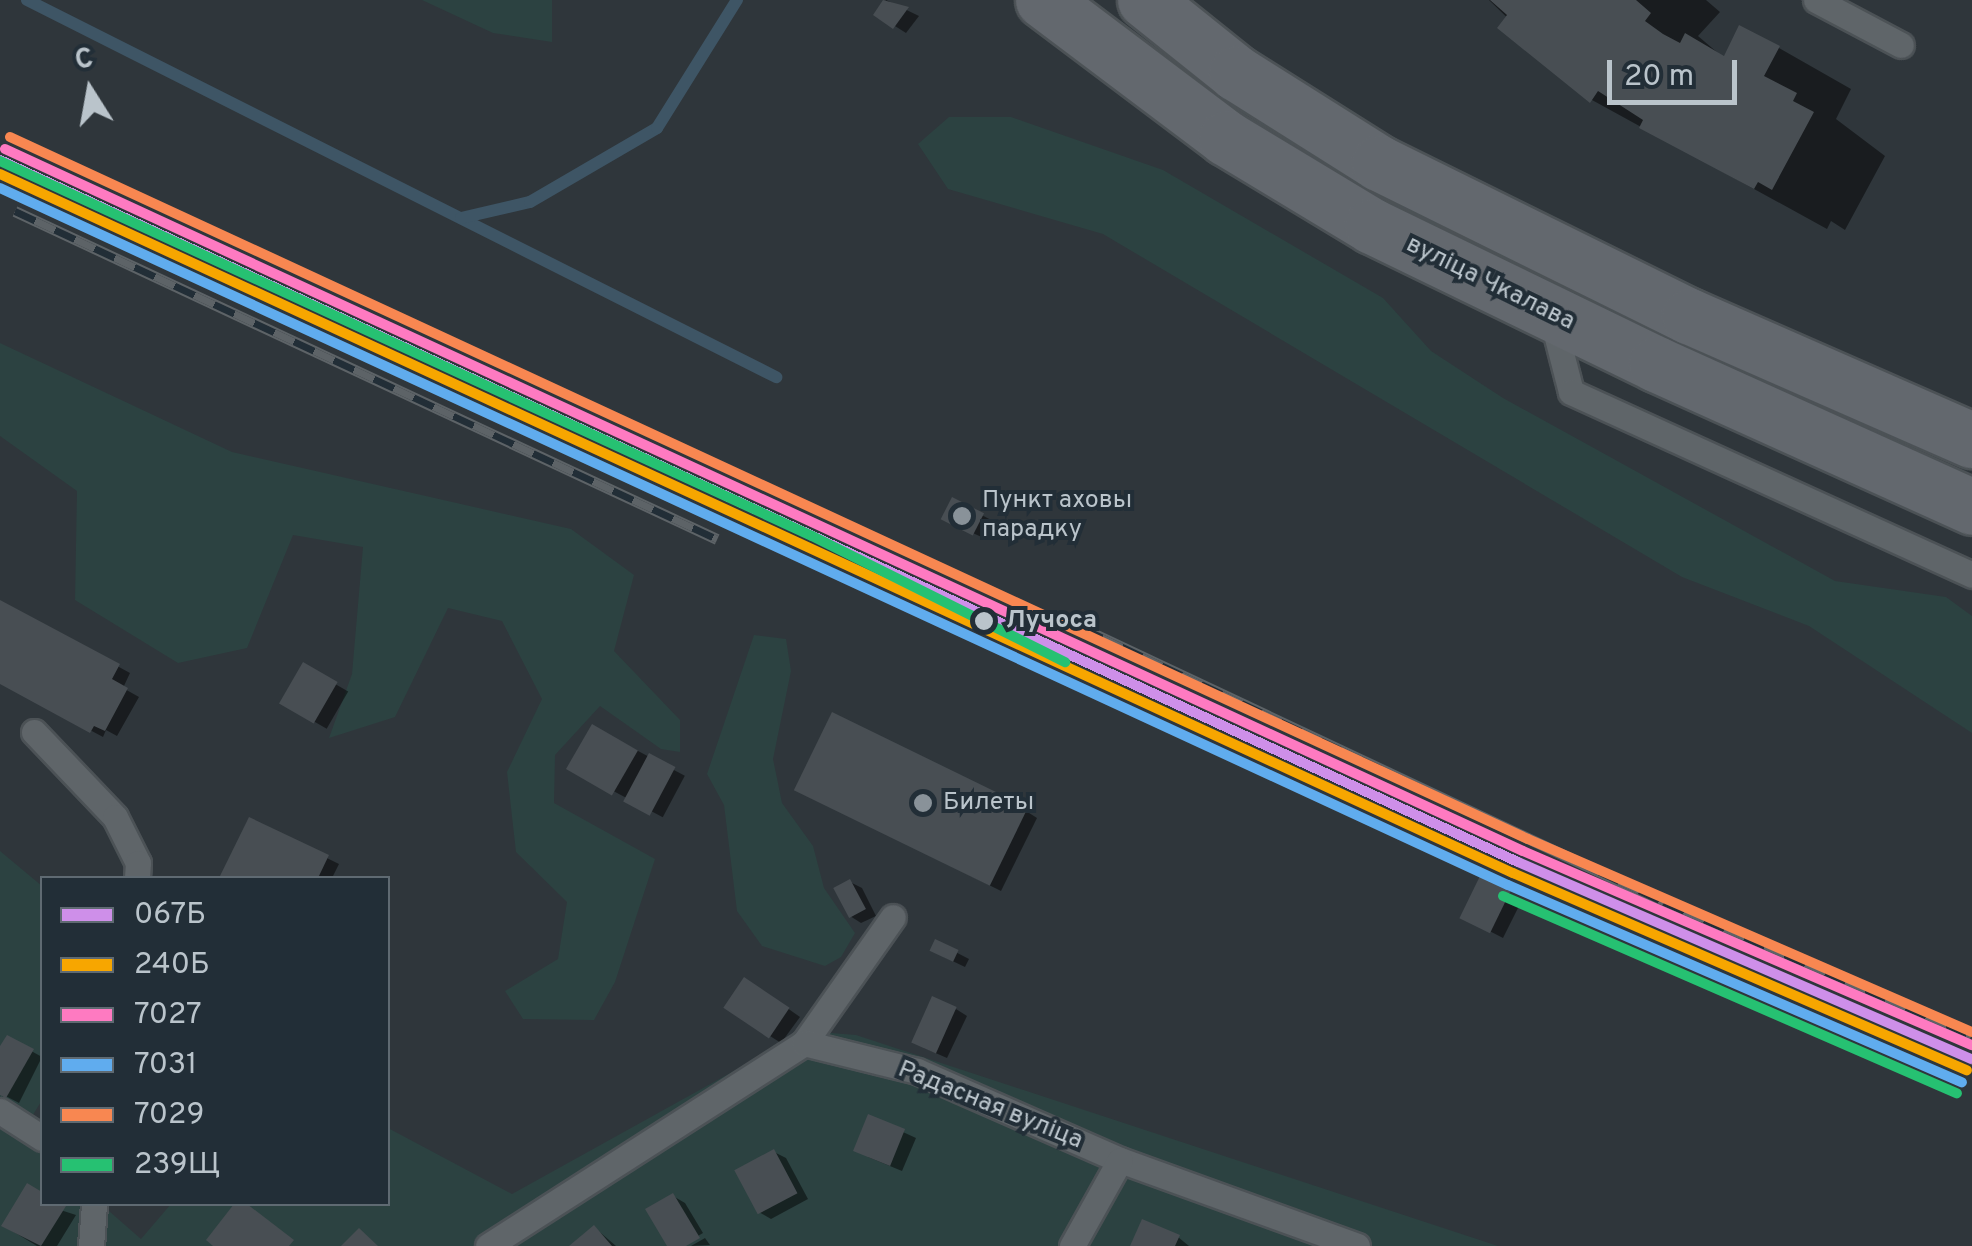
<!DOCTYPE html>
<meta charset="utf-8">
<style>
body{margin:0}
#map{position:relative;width:1972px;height:1246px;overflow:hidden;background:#2f363b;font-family:Overpass,sans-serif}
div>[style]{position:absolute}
.green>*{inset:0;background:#2c4241}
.shadow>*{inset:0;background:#0007;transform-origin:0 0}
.stream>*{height:12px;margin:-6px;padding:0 6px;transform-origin:6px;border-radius:6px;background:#3e5565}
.building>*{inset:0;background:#484e53;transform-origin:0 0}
.roads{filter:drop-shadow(2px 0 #4c5256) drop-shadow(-2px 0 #4c5256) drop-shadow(0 2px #4c5256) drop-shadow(0 -2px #4c5256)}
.lane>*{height:25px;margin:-12.5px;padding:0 12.5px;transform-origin:12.5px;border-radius:12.5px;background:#5f6569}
.secondary>*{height:55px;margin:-27.5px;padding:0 27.5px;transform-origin:27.5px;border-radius:27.5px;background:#63686e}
.rail>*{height:11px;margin-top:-5.5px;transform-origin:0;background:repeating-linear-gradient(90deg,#222e37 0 22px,#5d6367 0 44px);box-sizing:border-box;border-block:2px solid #5d6367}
.rail-1>*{height:10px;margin:-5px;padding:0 5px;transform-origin:5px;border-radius:5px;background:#ce8fe9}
.rail-2>*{height:10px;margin:-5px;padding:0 5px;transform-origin:5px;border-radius:5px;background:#f7a600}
.rail-3>*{height:10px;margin:-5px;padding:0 5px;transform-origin:5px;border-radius:5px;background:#fe7ac1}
.rail-4>*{height:10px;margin:-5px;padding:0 5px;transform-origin:5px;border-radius:5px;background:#60acee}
.rail-5>*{height:10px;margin:-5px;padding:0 5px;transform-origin:5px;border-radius:5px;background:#f88751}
.rail-6>*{height:10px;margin:-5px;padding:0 5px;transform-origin:5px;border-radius:5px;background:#26c172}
.dots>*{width:28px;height:28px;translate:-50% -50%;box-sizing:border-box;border:5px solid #222e37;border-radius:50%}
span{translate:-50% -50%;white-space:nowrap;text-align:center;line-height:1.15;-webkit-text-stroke:8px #222e37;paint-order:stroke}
.street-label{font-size:25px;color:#bac4cb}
.poi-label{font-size:25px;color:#bac4cb}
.left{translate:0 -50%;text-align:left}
.stop-label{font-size:25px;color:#bac4cb;font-weight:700}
.legend{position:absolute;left:40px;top:876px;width:350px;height:330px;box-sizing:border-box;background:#222e37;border:2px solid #5f6a72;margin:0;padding:12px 18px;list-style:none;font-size:30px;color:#bac4cb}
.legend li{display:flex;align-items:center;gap:20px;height:50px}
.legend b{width:50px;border:2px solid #5f6a72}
.north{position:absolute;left:40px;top:40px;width:100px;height:100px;-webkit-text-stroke:8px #222e37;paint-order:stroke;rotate:349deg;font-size:28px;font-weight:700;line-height:40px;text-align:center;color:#bac4cb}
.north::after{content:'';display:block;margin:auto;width:35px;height:45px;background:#bac4cb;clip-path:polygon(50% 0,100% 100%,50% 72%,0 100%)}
.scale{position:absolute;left:1607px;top:60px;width:130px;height:45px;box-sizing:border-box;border:5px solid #bac4cb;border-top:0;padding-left:12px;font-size:30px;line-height:35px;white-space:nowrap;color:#bac4cb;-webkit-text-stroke:8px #222e37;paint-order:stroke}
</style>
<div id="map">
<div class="green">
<i style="clip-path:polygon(422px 0,552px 0,552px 42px,493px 33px)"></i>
<i style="clip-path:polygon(949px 117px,1011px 117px,1163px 170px,1383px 298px,1431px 351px,1503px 398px,1835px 581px,1946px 597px,1972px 616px,1972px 733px,1809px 626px,1682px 577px,1103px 234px,948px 189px,918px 144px)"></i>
<i style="clip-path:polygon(0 343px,232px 452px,571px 529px,634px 575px,614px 651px,680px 720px,680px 752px,661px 749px,600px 706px,555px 755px,554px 803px,655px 859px,615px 982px,594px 1020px,523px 1019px,505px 991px,558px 959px,567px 902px,516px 852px,507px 772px,542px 699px,502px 621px,448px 608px,395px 717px,329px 738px,352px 674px,363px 547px,293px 535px,247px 648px,178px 663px,75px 600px,77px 491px,0 436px)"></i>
<i style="clip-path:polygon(754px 635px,786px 639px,791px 671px,773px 759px,782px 803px,813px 846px,824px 888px,855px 933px,841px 957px,825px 966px,762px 946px,737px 911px,724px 805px,707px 774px)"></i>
<i style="clip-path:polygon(0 851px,42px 886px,42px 1100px,22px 1133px,42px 1152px,42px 1204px,101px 1204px,141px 1239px,171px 1204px,388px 1204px,388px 1128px,512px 1194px,806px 1031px,856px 1035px,1498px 1246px,0 1246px)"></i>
</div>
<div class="shadow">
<i style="clip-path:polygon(886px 0,919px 16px,906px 33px,876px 14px)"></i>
<i style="clip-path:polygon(1489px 0,1706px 0,1720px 12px,1698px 36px,1725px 59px,1779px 48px,1851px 89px,1836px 119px,1885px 156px,1845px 230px,1831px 221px,1827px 229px,1592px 100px)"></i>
<i style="clip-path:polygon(953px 500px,995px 522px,986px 539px,955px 525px)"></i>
<i style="clip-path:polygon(0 602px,130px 673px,123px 688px,139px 697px,117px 736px,106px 730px,103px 737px,0 682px)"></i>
<i style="left:304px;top:666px;width:51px;height:43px;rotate:30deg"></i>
<i style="left:593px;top:727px;width:104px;height:47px;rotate:28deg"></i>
<i style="clip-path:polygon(808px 795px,1026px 811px,1037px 818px,1001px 891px)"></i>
<i style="clip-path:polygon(250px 820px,339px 864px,332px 878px,222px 878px)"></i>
<i style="clip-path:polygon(1481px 879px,1522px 900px,1503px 938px,1474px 923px)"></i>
<i style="clip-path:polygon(850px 882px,862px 888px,876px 916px,861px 923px,850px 916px)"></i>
<i style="clip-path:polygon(936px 942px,969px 959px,965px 967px,944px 957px)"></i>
<i style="clip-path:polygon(756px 986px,800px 1017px,781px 1043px,770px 1036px)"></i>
<i style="clip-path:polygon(956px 1009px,967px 1016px,947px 1058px,924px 1048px)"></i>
<i style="clip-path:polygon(8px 1038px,42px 1057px,19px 1103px,0 1093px,0 1051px)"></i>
<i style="clip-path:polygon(870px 1117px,916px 1138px,902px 1171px,868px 1157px)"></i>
<i style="clip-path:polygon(774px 1152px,786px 1158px,808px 1199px,771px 1219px,759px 1212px)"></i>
<i style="clip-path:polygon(28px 1186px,42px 1194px,42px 1204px,76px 1215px,57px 1246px,37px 1246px,4px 1226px)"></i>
<i style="clip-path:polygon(673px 1196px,685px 1203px,703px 1233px,681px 1246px,669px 1246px)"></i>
<i style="clip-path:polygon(595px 1228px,616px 1246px,573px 1246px)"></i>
<i style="clip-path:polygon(1178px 1237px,1189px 1246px,1133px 1246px)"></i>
<i style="clip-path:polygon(705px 1238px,710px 1245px,691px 1246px)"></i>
</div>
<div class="stream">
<i style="left:27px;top:0;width:839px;rotate:26.72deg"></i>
<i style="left:461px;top:218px;width:71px;rotate:-13.1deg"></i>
<i style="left:530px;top:202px;width:147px;rotate:-30.2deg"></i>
<i style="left:657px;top:128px;width:151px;rotate:-58deg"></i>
</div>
<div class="building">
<i style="clip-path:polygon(883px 0,909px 7px,893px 29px,873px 15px)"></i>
<i style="clip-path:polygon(1490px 0,1636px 0,1651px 13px,1645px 21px,1663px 34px,1680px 43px,1685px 33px,1724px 56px,1739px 25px,1780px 46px,1764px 76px,1797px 93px,1793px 101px,1814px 112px,1772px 190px,1758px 182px,1754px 189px,1639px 128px,1643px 120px,1598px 91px,1590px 103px,1497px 28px,1507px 15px)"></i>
<i style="left:952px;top:497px;width:36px;height:25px;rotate:27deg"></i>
<i style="clip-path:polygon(0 600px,120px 664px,112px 679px,128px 688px,105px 731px,94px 726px,90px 733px,0 684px)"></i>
<i style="left:303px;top:662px;width:40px;height:48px;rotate:30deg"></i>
<i style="left:832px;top:712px;width:218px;height:87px;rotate:26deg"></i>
<i style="left:592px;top:724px;width:53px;height:52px;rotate:30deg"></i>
<i style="left:649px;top:753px;width:30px;height:55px;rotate:28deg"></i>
<i style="clip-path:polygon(249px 817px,329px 855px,318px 878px,219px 878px)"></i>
<i style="left:1480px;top:876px;width:34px;height:47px;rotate:26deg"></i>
<i style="left:850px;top:879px;width:34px;height:19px;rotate:62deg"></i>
<i style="left:935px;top:939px;width:26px;height:13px;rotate:25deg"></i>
<i style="left:744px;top:977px;width:55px;height:37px;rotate:34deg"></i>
<i style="left:932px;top:996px;width:27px;height:51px;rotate:24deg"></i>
<i style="clip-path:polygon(7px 1035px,34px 1049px,6px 1098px,0 1095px,0 1046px)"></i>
<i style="left:868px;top:1114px;width:40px;height:40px;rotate:22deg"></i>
<i style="left:774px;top:1149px;width:50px;height:45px;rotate:62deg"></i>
<i style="clip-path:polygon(27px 1183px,42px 1192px,42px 1204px,66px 1206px,41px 1246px,1px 1226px)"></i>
<i style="clip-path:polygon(673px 1193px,700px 1238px,686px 1246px,667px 1246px,645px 1209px)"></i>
<i style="clip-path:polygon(234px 1204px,247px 1204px,294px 1240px,289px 1246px,213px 1246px,206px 1240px)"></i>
<i style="clip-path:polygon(1142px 1219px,1180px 1235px,1175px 1246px,1130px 1246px)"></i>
<i style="clip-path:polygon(594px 1225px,612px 1246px,569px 1246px)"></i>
<i style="clip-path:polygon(359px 1228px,378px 1246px,341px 1246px)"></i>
</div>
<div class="roads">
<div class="lane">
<i style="left:1816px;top:0;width:96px;rotate:27.9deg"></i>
<i style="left:1552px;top:318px;width:76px;rotate:75.6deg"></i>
<i style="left:1571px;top:392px;width:441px;rotate:24.5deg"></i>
<i style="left:34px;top:732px;width:117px;rotate:46.4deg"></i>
<i style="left:115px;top:817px;width:51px;rotate:63.4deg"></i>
<i style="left:138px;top:863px;width:15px;rotate:94deg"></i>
<i style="left:804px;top:1043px;width:154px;rotate:-54.8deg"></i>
<i style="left:0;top:1111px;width:50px;rotate:32.7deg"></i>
<i style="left:91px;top:1246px;width:42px;rotate:-85.9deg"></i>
<i style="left:488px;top:1246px;width:376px;rotate:-32.7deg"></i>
<i style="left:804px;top:1043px;width:116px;rotate:13.9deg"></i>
<i style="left:917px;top:1071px;width:222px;rotate:23.7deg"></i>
<i style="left:1120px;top:1160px;width:252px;rotate:19.9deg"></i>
<i style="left:1072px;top:1246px;width:98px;rotate:-60.8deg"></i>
</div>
<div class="secondary">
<i style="left:1043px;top:0;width:229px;rotate:37deg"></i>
<i style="left:1226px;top:138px;width:170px;rotate:31.1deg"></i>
<i style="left:1372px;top:226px;width:316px;rotate:25.9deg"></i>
<i style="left:1656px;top:364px;width:347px;rotate:24.3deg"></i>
<i style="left:1145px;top:0;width:117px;rotate:38.7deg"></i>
<i style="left:1236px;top:73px;width:169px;rotate:32.2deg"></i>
<i style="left:1379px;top:163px;width:346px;rotate:26.3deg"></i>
<i style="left:1689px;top:316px;width:309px;rotate:23.7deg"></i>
</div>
</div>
<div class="rail">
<i style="left:15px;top:211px;width:775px;rotate:25.04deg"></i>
<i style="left:1082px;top:628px;width:643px;rotate:25.21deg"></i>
<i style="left:1664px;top:902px;width:335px;rotate:23.4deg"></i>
</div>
<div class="rail-1">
<i style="left:0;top:160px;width:1672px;rotate:24.82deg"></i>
<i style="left:1518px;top:862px;width:495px;rotate:23.5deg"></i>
</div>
<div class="rail-2">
<i style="left:0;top:174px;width:1667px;rotate:24.8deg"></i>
<i style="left:1513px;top:873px;width:495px;rotate:23.5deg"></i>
</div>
<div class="rail-3">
<i style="left:5px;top:149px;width:1672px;rotate:24.82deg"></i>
<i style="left:1523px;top:851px;width:489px;rotate:23.4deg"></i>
</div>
<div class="rail-4">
<i style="left:0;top:188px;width:1661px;rotate:24.81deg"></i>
<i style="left:1508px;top:885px;width:495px;rotate:23.5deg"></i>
</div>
<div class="rail-5">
<i style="left:10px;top:137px;width:1672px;rotate:24.82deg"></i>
<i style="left:1528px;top:839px;width:484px;rotate:23.5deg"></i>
</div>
<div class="rail-6">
<i style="left:0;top:161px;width:894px;rotate:24.79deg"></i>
<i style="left:812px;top:536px;width:283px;rotate:26.5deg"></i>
<i style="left:1503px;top:896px;width:495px;rotate:23.5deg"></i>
</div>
<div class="dots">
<i style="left:962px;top:516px;background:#899299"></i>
<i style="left:984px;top:621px;background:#bac4cb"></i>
<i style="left:923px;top:803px;background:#899299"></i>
</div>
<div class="street-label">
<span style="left:1490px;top:284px;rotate:26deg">вуліца Чкалава</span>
<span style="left:990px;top:1106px;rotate:22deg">Радасная вуліца</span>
</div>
<div class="poi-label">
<span class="left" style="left:982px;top:516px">Пункт аховы<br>парадку</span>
<span class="left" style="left:943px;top:803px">Билеты</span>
</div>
<div class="stop-label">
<span class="left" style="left:1006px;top:621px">Лучоса</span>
</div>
<ul class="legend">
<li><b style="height:12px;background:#ce8fe9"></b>067Б</li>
<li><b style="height:12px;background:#f7a600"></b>240Б</li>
<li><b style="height:12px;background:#fe7ac1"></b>7027</li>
<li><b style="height:12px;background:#60acee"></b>7031</li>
<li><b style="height:12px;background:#f88751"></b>7029</li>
<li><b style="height:12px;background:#26c172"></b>239Щ</li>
</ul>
<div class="north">С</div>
<div class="scale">20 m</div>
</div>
